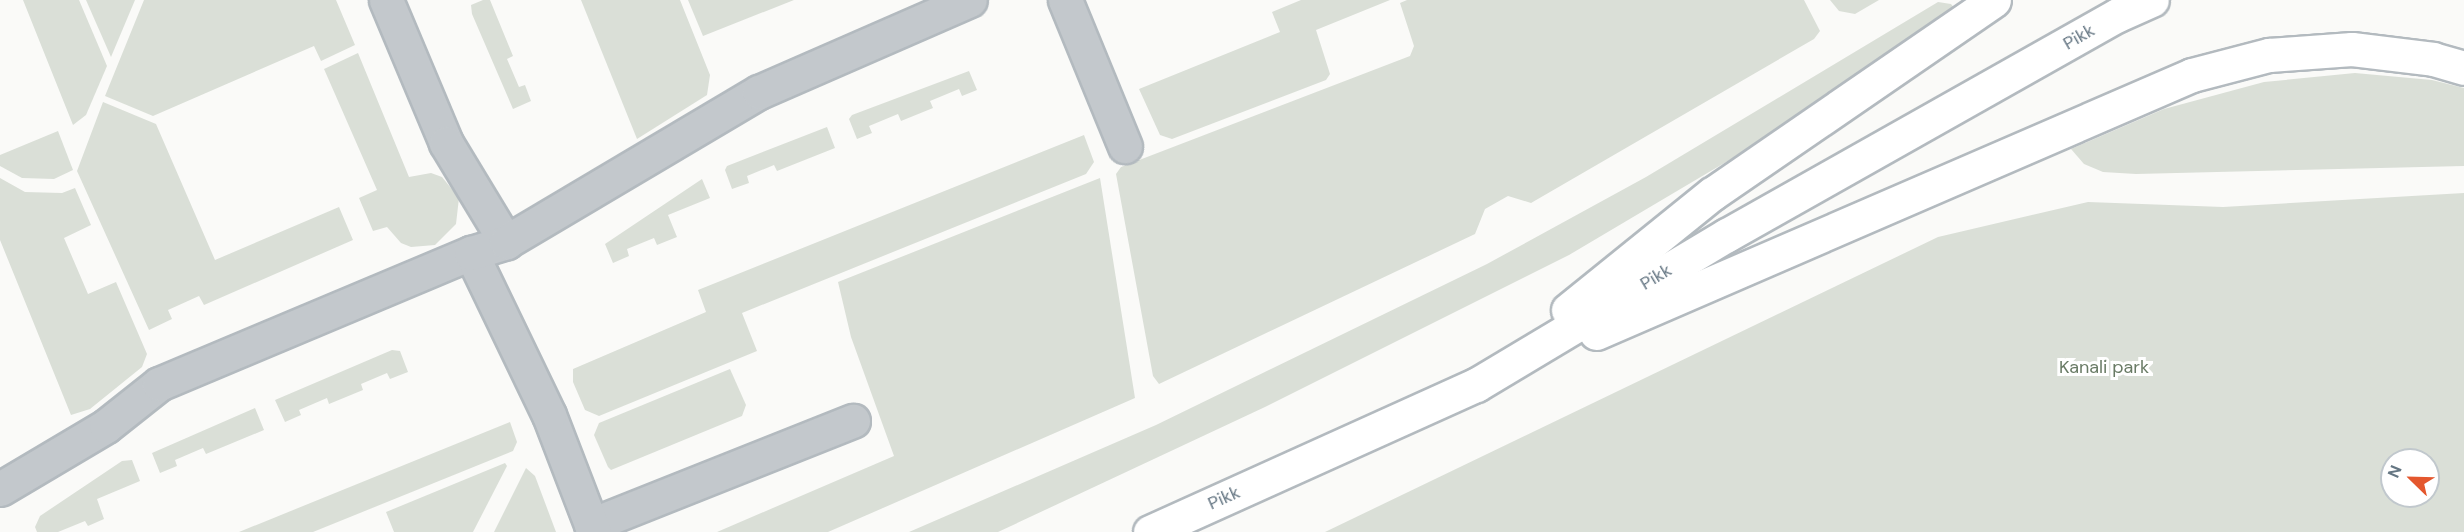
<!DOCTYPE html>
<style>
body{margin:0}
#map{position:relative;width:2464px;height:532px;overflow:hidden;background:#fafaf8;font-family:"DM Sans",sans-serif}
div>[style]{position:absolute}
.green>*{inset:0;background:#dadfd7}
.roads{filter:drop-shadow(2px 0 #b3babf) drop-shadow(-2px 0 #b3babf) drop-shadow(0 2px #b3babf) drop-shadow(0 -2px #b3babf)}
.street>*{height:33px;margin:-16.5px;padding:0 16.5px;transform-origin:16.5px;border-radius:16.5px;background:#c3c8cc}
.secondary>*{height:33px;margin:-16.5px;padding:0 16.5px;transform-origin:16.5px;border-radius:16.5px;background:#fff}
span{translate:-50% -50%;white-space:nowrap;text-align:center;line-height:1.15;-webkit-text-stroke:6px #fff;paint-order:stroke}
.street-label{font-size:18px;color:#657683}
.park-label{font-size:18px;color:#687a64}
.north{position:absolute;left:2380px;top:448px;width:60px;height:60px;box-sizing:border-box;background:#fff;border:2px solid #c1c8cd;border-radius:50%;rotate:293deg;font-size:16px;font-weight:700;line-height:24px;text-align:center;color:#657683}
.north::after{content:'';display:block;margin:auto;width:21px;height:27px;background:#e4572e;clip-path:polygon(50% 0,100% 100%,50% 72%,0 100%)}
</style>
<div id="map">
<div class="green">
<i style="clip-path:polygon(23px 0,79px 0,107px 66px,86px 115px,73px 125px)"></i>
<i style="clip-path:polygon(86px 0,135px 0,111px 57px)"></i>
<i style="clip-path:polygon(144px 0,336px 0,355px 45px,321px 61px,314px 46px,153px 116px,105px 96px)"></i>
<i style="clip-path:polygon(483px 0,490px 0,513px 56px,507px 59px,519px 87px,525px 85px,531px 101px,513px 109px,472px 14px,471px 5px)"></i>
<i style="clip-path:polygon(581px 0,680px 0,710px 75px,707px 95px,637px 139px)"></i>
<i style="clip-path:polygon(688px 0,794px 0,703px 36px)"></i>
<i style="clip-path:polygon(1301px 0,1390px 0,1316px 30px,1330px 74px,1326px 80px,1172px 139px,1160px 135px,1139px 89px,1280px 32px,1272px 12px)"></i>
<i style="clip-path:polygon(1407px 0,1804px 0,1820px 31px,1814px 39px,1531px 203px,1508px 196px,1485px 209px,1475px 234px,1159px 384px,1153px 376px,1116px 174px,1121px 167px,1410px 56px,1414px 46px,1400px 3px)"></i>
<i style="clip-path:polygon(1830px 0,1879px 0,1855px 14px,1839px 11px)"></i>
<i style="clip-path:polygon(1938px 2px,1951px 4px,1956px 10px,1753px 146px,1569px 255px,1265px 407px,998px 532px,909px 532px,1156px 425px,1487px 264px,1646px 177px)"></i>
<i style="clip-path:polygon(358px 53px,409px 177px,431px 173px,442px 177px,459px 198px,456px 224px,435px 245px,411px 247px,401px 243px,387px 227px,373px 231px,359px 198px,377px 190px,324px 69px)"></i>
<i style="clip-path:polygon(969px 71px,977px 90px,962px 96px,959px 89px,930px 101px,933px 108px,901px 121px,898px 114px,869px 126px,872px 133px,857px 139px,849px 119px,852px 115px)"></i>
<i style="clip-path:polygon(2355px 73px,2432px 80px,2464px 88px,2464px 166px,2136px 174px,2103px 172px,2084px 164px,2071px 149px,2164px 109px,2264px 82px)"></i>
<i style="clip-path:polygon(103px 102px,156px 124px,215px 260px,339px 207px,353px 240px,204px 305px,199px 296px,168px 310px,172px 319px,149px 330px,77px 171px)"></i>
<i style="clip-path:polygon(827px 127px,835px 148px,777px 171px,774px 165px,747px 176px,749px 183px,732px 189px,725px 170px,727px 166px)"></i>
<i style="clip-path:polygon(58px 131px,73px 170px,54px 179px,22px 178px,0 166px,0 155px)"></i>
<i style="clip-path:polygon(1084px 135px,1094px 162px,1086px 174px,742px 313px,757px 351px,599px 416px,585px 410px,573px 382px,573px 369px,706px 312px,698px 290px)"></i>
<i style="clip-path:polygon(0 178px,25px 192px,62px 193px,75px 188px,91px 225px,64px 238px,88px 294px,116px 282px,147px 354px,142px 367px,90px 409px,71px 415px,0 240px)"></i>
<i style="clip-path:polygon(1100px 178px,1135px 398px,828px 532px,717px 532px,894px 456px,851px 337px,838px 282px)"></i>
<i style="clip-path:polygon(702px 179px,710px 198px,668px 215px,677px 237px,657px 245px,654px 238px,627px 249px,629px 256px,613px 263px,605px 244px)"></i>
<i style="clip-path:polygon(evenodd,2464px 193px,2464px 532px,1325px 532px,1938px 237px,2088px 202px,2223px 207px,2464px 193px,2392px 460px,2428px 460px,2428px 496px,2392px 496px,2392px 460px)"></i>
<i style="clip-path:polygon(392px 350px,400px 351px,408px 372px,390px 379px,387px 373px,361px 384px,363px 390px,329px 404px,327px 398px,299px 410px,301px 415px,285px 422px,275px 400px)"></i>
<i style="clip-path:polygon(730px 369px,746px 405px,742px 416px,611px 470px,608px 467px,594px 435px,599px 423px)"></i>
<i style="clip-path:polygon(255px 408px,264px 430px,206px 454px,203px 448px,175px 460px,177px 466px,160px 473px,152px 453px)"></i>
<i style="clip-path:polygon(510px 422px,517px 442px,513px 451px,313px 532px,239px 532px)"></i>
<i style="clip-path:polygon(132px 460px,140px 481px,97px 499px,104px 519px,88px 526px,85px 521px,58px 532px,37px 532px,35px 527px,40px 516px,122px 461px)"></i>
<i style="clip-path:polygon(505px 463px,507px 466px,473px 532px,394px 532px,386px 512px)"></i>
<i style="clip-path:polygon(526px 468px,535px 476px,556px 532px,494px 532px)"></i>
</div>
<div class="roads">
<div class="street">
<i style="left:386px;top:0;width:155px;rotate:67.2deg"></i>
<i style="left:446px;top:143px;width:116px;rotate:58.8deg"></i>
<i style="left:1065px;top:0;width:158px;rotate:67.7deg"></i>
<i style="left:0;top:489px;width:123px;rotate:-30.7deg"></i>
<i style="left:106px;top:426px;width:68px;rotate:-38.4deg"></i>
<i style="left:159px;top:384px;width:338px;rotate:-22.8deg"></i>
<i style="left:591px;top:525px;width:282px;rotate:-21.7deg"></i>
<i style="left:594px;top:532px;width:125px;rotate:-111deg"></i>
<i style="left:549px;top:415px;width:180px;rotate:-115.7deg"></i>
<i style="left:471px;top:253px;width:37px;rotate:-17deg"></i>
<i style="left:506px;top:242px;width:294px;rotate:-30.7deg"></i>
<i style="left:759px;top:92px;width:230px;rotate:-23.6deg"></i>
</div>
<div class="secondary">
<i style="left:1568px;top:310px;width:185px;rotate:-38.9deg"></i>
<i style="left:1712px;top:194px;width:342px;rotate:-34.5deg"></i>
<i style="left:1596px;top:333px;width:649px;rotate:-23.41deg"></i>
<i style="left:2192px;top:75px;width:80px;rotate:-14.6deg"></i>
<i style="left:2269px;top:55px;width:83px;rotate:-4.1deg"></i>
<i style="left:2352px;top:49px;width:82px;rotate:7deg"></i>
<i style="left:2433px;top:59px;width:32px;rotate:16deg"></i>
<i style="left:1150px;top:532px;width:358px;rotate:-24.3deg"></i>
<i style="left:1476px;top:385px;width:292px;rotate:-30.9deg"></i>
<i style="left:1727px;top:235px;width:449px;rotate:-29.4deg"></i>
<i style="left:2118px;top:15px;width:37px;rotate:-24deg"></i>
</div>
</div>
<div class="street-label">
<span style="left:2079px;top:37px;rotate:-30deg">Pikk</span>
<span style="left:1656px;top:277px;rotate:-31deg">Pikk</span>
<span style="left:1224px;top:498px;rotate:-24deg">Pikk</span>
</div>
<div class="park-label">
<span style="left:2104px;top:367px">Kanali park</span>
</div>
<div class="north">N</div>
</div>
